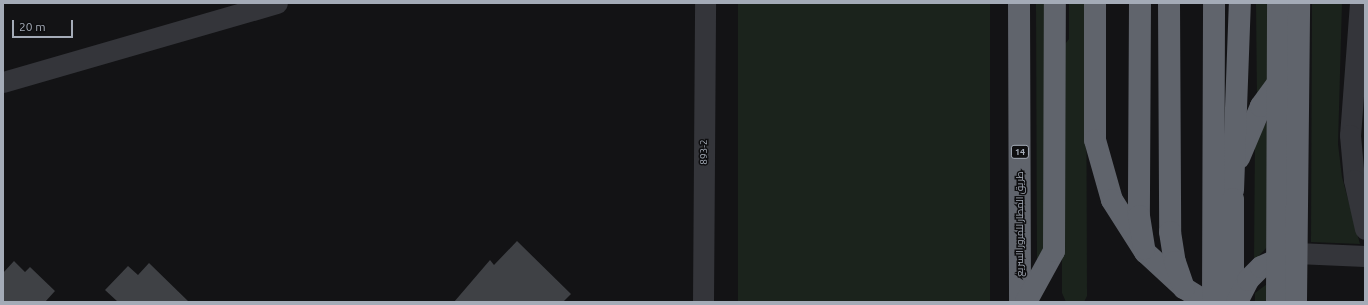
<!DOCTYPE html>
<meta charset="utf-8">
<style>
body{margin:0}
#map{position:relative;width:1368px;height:305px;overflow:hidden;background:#131315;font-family:Ubuntu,Cairo,sans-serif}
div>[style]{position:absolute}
.green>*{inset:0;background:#1b231c;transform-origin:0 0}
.building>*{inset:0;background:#3f4145}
.minor>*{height:21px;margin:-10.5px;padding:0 10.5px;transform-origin:10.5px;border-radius:10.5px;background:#34353a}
.highway>*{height:22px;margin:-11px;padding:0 11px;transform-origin:11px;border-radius:11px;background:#60646c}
span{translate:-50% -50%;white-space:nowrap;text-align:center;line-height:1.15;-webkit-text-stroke:3px #0e0e10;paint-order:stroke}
.shield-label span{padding:1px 3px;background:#0e0e10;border:1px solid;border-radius:3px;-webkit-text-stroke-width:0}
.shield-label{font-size:9px;color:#a4abb7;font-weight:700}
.street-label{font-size:10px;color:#a4abb7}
.frame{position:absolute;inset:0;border:4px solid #a4abb7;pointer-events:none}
.scale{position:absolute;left:12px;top:20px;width:61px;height:18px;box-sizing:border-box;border:2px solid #a4abb7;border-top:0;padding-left:5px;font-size:12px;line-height:14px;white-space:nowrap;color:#a4abb7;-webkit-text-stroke:3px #0e0e10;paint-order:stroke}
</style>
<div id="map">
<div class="green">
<i style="left:738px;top:3px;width:252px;height:299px"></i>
<i style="clip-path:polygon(1036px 3px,1045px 3px,1045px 253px,1037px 262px)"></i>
<i style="clip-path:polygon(1069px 3px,1086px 3px,1087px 296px,1084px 302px,1066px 302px,1062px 293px,1062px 48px,1069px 39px)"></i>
<i style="clip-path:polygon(1256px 3px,1269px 3px,1268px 86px,1257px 100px)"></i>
<i style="clip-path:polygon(1312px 3px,1342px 3px,1338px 144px,1342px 177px,1360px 244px,1311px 242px)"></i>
<i style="clip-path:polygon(1269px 119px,1269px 245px,1254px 261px,1255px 139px)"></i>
<i style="clip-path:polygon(1267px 284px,1267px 302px,1255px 302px,1255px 293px)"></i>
</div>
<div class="building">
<i style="clip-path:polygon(517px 241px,571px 294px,563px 302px,454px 302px,490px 260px,494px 265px)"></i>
<i style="clip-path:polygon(14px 261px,25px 272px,30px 267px,55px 291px,45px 302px,3px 302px,3px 273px)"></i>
<i style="clip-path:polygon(149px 263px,189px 302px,118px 302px,105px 290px,128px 266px,138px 275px)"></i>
</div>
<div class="minor">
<i style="left:1360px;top:3px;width:132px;rotate:94.3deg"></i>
<i style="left:1350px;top:135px;width:45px;rotate:84.9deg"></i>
<i style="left:1354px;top:180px;width:50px;rotate:77.3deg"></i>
<i style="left:3px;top:82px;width:285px;rotate:-16.1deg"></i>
<i style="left:1296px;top:253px;width:69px;rotate:2.5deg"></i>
<i style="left:703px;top:302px;width:299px;rotate:-89.6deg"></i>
</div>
<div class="highway">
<i style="left:1019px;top:3px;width:299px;rotate:89.8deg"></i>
<i style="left:1095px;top:3px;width:137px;rotate:90deg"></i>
<i style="left:1095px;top:140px;width:62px;rotate:74.2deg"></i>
<i style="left:1112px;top:200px;width:62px;rotate:57.6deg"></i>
<i style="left:1145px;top:252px;width:53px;rotate:42.7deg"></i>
<i style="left:1184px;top:288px;width:26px;rotate:32deg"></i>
<i style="left:1140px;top:3px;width:213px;rotate:90.3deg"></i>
<i style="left:1139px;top:216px;width:33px;rotate:81deg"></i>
<i style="left:1169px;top:3px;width:229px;rotate:89.7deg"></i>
<i style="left:1170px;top:232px;width:30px;rotate:81deg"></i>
<i style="left:1175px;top:262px;width:28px;rotate:71deg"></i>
<i style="left:1239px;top:158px;width:56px;rotate:-67.1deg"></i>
<i style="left:1261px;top:106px;width:27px;rotate:-54deg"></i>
<i style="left:1233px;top:190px;width:187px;rotate:-87.9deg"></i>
<i style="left:1026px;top:302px;width:58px;rotate:-61.2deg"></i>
<i style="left:1054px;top:251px;width:248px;rotate:-89.8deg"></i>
<i style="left:1213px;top:302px;width:299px;rotate:-89.8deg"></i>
<i style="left:1233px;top:302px;width:103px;rotate:-90deg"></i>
<i style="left:1237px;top:302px;width:25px;rotate:-63deg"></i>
<i style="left:1248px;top:280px;width:18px;rotate:-45deg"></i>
<i style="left:1261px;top:267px;width:32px;rotate:-24deg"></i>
<i style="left:1277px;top:302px;width:299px;rotate:-89.8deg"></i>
<i style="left:1296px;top:302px;width:299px;rotate:-89.4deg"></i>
</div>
<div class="shield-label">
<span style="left:1020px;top:152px">14</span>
</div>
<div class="street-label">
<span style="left:704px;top:152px;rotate:-90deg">893-2</span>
<span style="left:1020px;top:224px;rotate:-90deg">طريق المطار للمرور السريع</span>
</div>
<div class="frame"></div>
<div class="scale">20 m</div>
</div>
